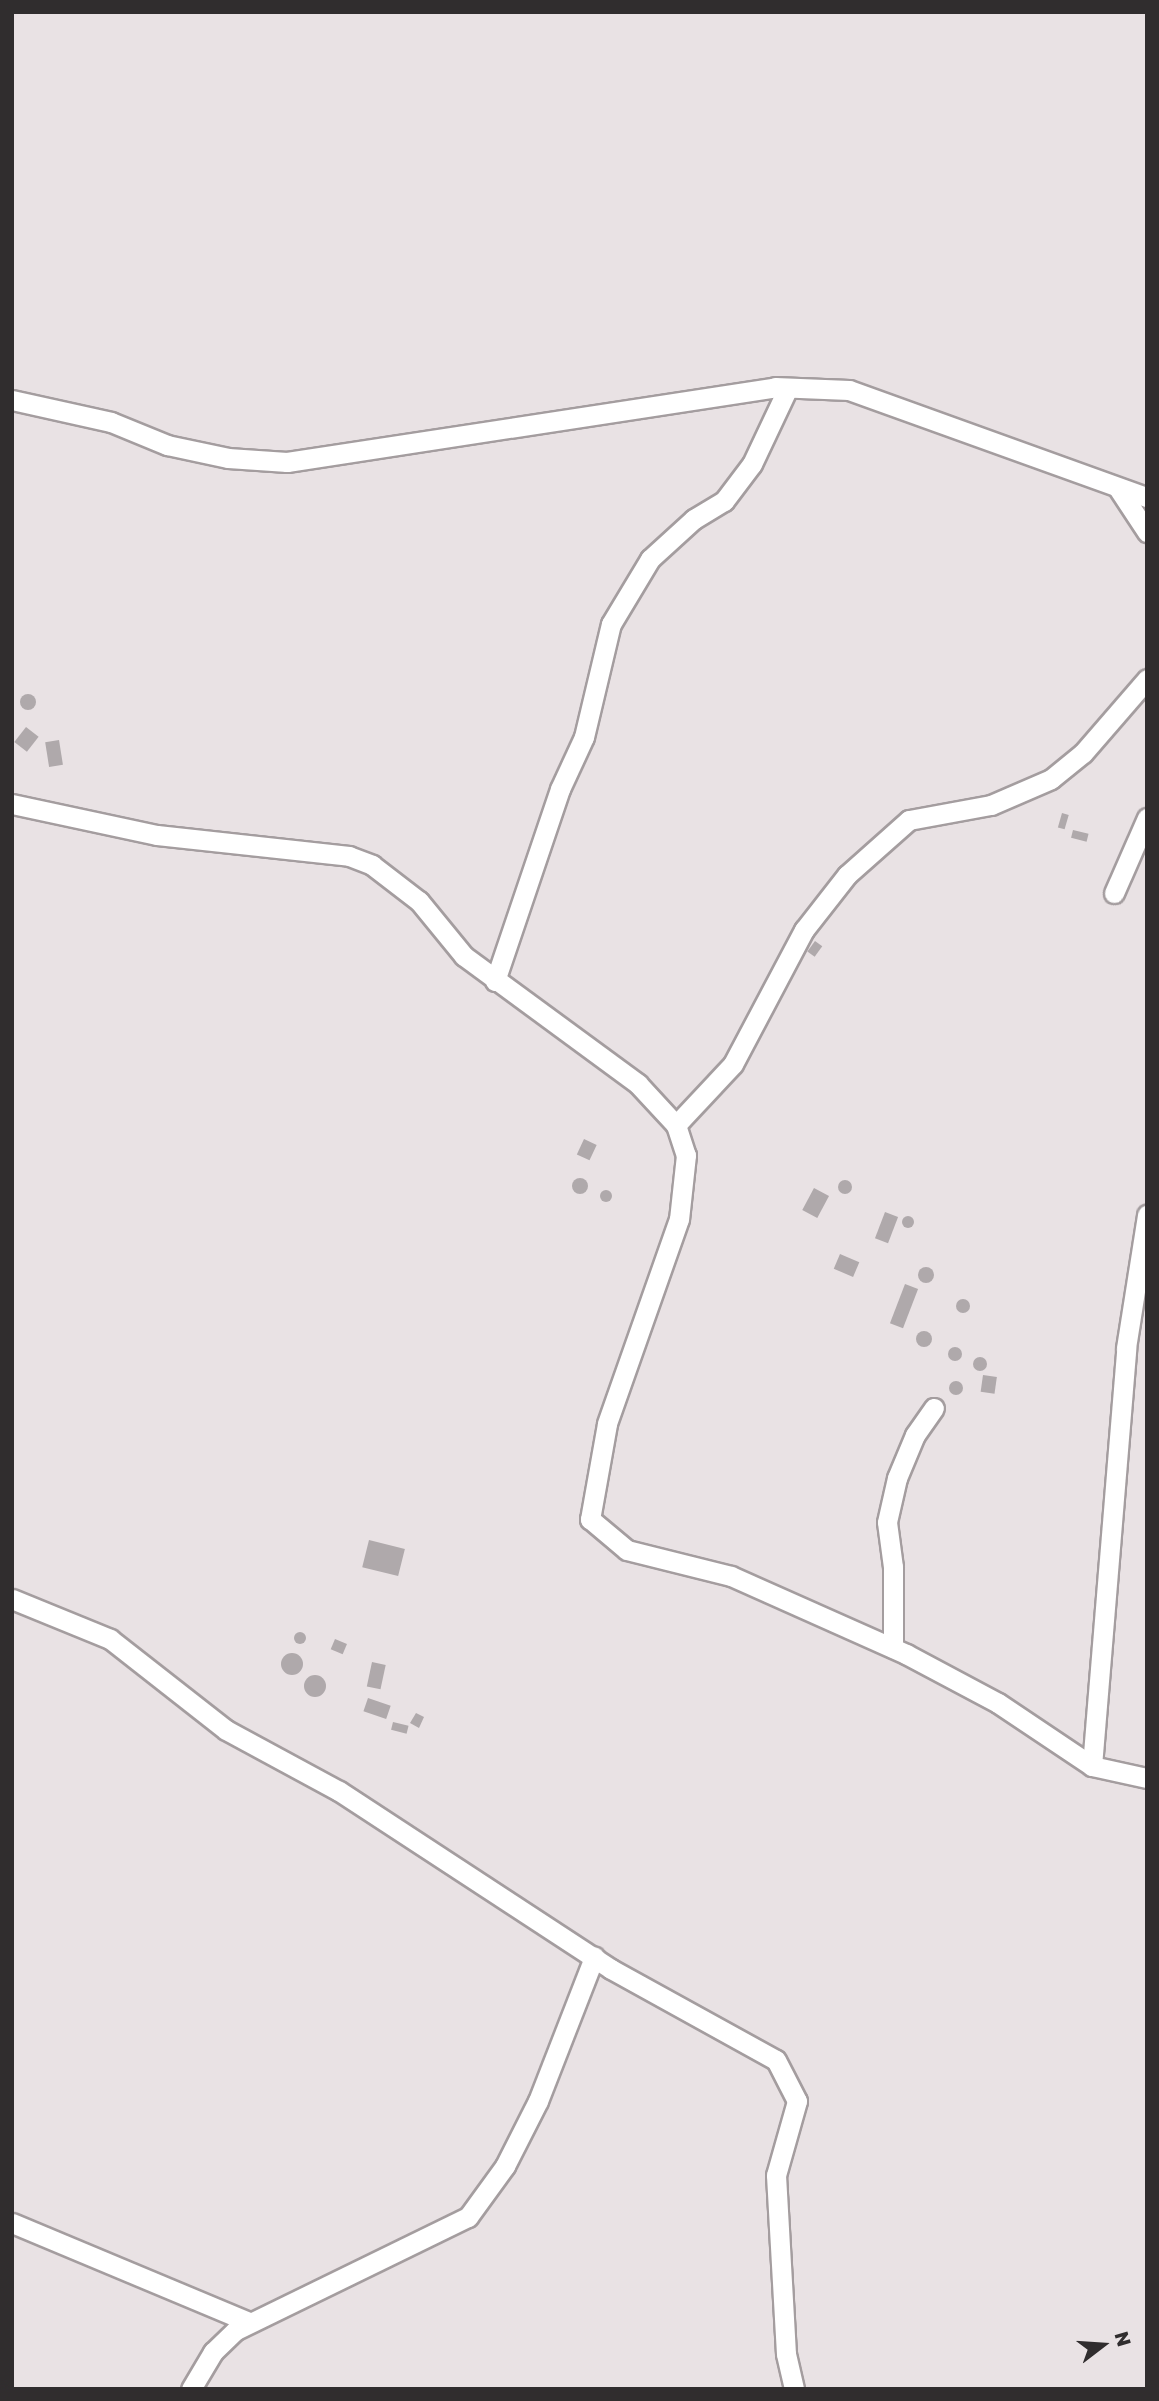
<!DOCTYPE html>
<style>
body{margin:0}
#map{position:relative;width:1159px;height:2401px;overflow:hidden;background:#e9e2e4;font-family:"Golos Text",sans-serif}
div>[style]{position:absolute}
.building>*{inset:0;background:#afa9ab;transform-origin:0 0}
.round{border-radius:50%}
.roads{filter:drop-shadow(2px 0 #a49d9f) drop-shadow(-2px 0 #a49d9f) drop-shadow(0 2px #a49d9f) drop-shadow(0 -2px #a49d9f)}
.street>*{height:19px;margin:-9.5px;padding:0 9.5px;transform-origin:9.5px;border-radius:9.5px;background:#fff}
span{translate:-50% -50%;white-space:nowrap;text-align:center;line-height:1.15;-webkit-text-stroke:5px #e9e2e4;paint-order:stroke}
.frame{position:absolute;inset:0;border:14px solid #302d2e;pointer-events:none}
.north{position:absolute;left:1068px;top:2310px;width:70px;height:70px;-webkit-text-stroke:5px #e9e2e4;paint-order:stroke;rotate:73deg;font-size:19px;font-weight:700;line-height:28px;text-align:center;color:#302d2e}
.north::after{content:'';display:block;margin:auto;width:24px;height:32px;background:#302d2e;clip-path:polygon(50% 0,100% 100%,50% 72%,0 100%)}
</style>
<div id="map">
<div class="building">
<i class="round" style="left:20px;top:694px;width:16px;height:16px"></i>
<i style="left:26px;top:727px;width:16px;height:19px;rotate:38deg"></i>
<i style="left:59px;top:740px;width:25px;height:14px;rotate:81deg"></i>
<i style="left:1062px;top:813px;width:7px;height:15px;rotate:16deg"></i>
<i style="left:1073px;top:830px;width:16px;height:8px;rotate:14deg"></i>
<i style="left:815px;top:941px;width:9px;height:13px;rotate:36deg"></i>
<i style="left:584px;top:1139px;width:14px;height:17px;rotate:25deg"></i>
<i class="round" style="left:572px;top:1178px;width:16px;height:16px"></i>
<i class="round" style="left:838px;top:1180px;width:14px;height:14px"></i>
<i style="left:814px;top:1188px;width:17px;height:25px;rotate:28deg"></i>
<i class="round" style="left:600px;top:1190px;width:12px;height:12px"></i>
<i style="left:885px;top:1212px;width:14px;height:28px;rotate:21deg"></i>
<i class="round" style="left:902px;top:1216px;width:12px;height:12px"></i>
<i style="left:840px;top:1254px;width:21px;height:16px;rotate:23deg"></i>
<i class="round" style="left:918px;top:1267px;width:16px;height:16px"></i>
<i style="left:905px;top:1284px;width:14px;height:42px;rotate:21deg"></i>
<i class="round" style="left:956px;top:1299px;width:14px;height:14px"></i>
<i class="round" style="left:916px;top:1331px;width:16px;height:16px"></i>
<i class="round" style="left:948px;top:1347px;width:14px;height:14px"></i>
<i class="round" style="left:973px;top:1357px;width:14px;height:14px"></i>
<i style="left:983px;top:1375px;width:14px;height:17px;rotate:8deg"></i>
<i class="round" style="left:949px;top:1381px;width:14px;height:14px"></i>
<i style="left:369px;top:1540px;width:37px;height:28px;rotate:14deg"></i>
<i class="round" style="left:294px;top:1632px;width:12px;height:12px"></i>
<i style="left:335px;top:1639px;width:13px;height:11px;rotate:23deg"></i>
<i class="round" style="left:281px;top:1653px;width:22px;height:22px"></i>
<i style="left:372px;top:1662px;width:14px;height:25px;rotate:12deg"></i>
<i class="round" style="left:304px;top:1675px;width:22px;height:22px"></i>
<i style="left:368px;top:1698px;width:24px;height:14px;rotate:19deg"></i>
<i style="clip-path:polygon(416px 1713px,424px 1717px,419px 1728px,410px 1723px)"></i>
<i style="left:393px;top:1722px;width:16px;height:8px;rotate:14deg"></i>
</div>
<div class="roads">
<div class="street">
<i style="left:12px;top:400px;width:101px;rotate:12.5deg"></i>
<i style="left:111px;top:422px;width:61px;rotate:22.3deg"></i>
<i style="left:167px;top:445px;width:62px;rotate:12deg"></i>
<i style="left:228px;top:458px;width:59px;rotate:3.9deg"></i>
<i style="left:287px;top:462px;width:494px;rotate:-8.7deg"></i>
<i style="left:775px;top:387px;width:74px;rotate:2.3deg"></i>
<i style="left:849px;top:390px;width:317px;rotate:19.8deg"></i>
<i style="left:1118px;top:488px;width:53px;rotate:56.6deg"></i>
<i style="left:12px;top:804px;width:148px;rotate:12.1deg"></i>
<i style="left:157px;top:835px;width:193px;rotate:6.2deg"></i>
<i style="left:349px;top:856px;width:25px;rotate:21deg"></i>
<i style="left:372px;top:865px;width:59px;rotate:37.5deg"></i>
<i style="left:419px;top:901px;width:71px;rotate:50.7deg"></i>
<i style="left:464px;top:956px;width:216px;rotate:36.3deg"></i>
<i style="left:638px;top:1084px;width:56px;rotate:47.2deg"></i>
<i style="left:676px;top:1125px;width:32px;rotate:72deg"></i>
<i style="left:686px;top:1155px;width:64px;rotate:96.2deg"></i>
<i style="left:679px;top:1219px;width:217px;rotate:109.4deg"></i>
<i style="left:607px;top:1424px;width:97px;rotate:100.1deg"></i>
<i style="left:590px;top:1519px;width:48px;rotate:40deg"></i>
<i style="left:627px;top:1550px;width:107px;rotate:14deg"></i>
<i style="left:731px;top:1576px;width:192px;rotate:24deg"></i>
<i style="left:906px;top:1654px;width:104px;rotate:28deg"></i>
<i style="left:998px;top:1703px;width:113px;rotate:33.8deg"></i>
<i style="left:1092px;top:1766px;width:56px;rotate:12.3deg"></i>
<i style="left:1114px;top:893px;width:82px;rotate:-66.3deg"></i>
<i style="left:495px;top:981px;width:203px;rotate:-71.3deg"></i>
<i style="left:560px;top:789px;width:57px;rotate:-65.2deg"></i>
<i style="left:584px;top:737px;width:116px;rotate:-76.6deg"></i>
<i style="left:611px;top:624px;width:76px;rotate:-59deg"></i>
<i style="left:650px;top:559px;width:59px;rotate:-42.3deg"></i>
<i style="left:694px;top:519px;width:35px;rotate:-31deg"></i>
<i style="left:724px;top:501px;width:46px;rotate:-52.9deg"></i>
<i style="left:752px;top:464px;width:84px;rotate:-64.7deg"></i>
<i style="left:676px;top:1125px;width:83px;rotate:-46.9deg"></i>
<i style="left:733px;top:1064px;width:152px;rotate:-62.1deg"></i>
<i style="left:804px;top:930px;width:70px;rotate:-52deg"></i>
<i style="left:847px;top:875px;width:83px;rotate:-41.6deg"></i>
<i style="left:909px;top:820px;width:83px;rotate:-10.4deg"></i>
<i style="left:991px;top:805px;width:65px;rotate:-23.4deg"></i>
<i style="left:1051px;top:779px;width:41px;rotate:-39.1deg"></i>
<i style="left:1083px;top:753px;width:98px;rotate:-49.1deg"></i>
<i style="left:12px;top:1599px;width:106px;rotate:22.2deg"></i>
<i style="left:110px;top:1639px;width:147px;rotate:38.1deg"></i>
<i style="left:226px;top:1730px;width:128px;rotate:28.4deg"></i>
<i style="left:339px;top:1791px;width:325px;rotate:33.2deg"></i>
<i style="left:611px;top:1969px;width:188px;rotate:28.9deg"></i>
<i style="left:776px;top:2060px;width:46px;rotate:62.9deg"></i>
<i style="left:797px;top:2101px;width:77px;rotate:105.8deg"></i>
<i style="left:776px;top:2175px;width:179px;rotate:86.8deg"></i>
<i style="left:786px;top:2354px;width:36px;rotate:77deg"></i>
<i style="left:893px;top:1648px;width:81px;rotate:-90deg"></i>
<i style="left:893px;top:1567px;width:45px;rotate:-97.6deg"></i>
<i style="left:887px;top:1522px;width:45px;rotate:-77.2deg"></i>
<i style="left:897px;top:1478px;width:47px;rotate:-67.3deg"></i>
<i style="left:915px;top:1435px;width:33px;rotate:-55deg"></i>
<i style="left:1092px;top:1766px;width:419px;rotate:-85.3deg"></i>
<i style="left:1126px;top:1348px;width:135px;rotate:-81deg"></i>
<i style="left:12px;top:2223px;width:257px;rotate:22.7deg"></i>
<i style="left:191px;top:2389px;width:43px;rotate:-59.3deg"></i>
<i style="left:213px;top:2352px;width:32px;rotate:-44deg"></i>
<i style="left:236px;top:2330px;width:258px;rotate:-26deg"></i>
<i style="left:468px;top:2217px;width:63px;rotate:-54deg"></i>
<i style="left:505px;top:2166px;width:73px;rotate:-63.1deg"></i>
<i style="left:538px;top:2101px;width:155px;rotate:-68.7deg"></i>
</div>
</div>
<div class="frame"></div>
<div class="north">N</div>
</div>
